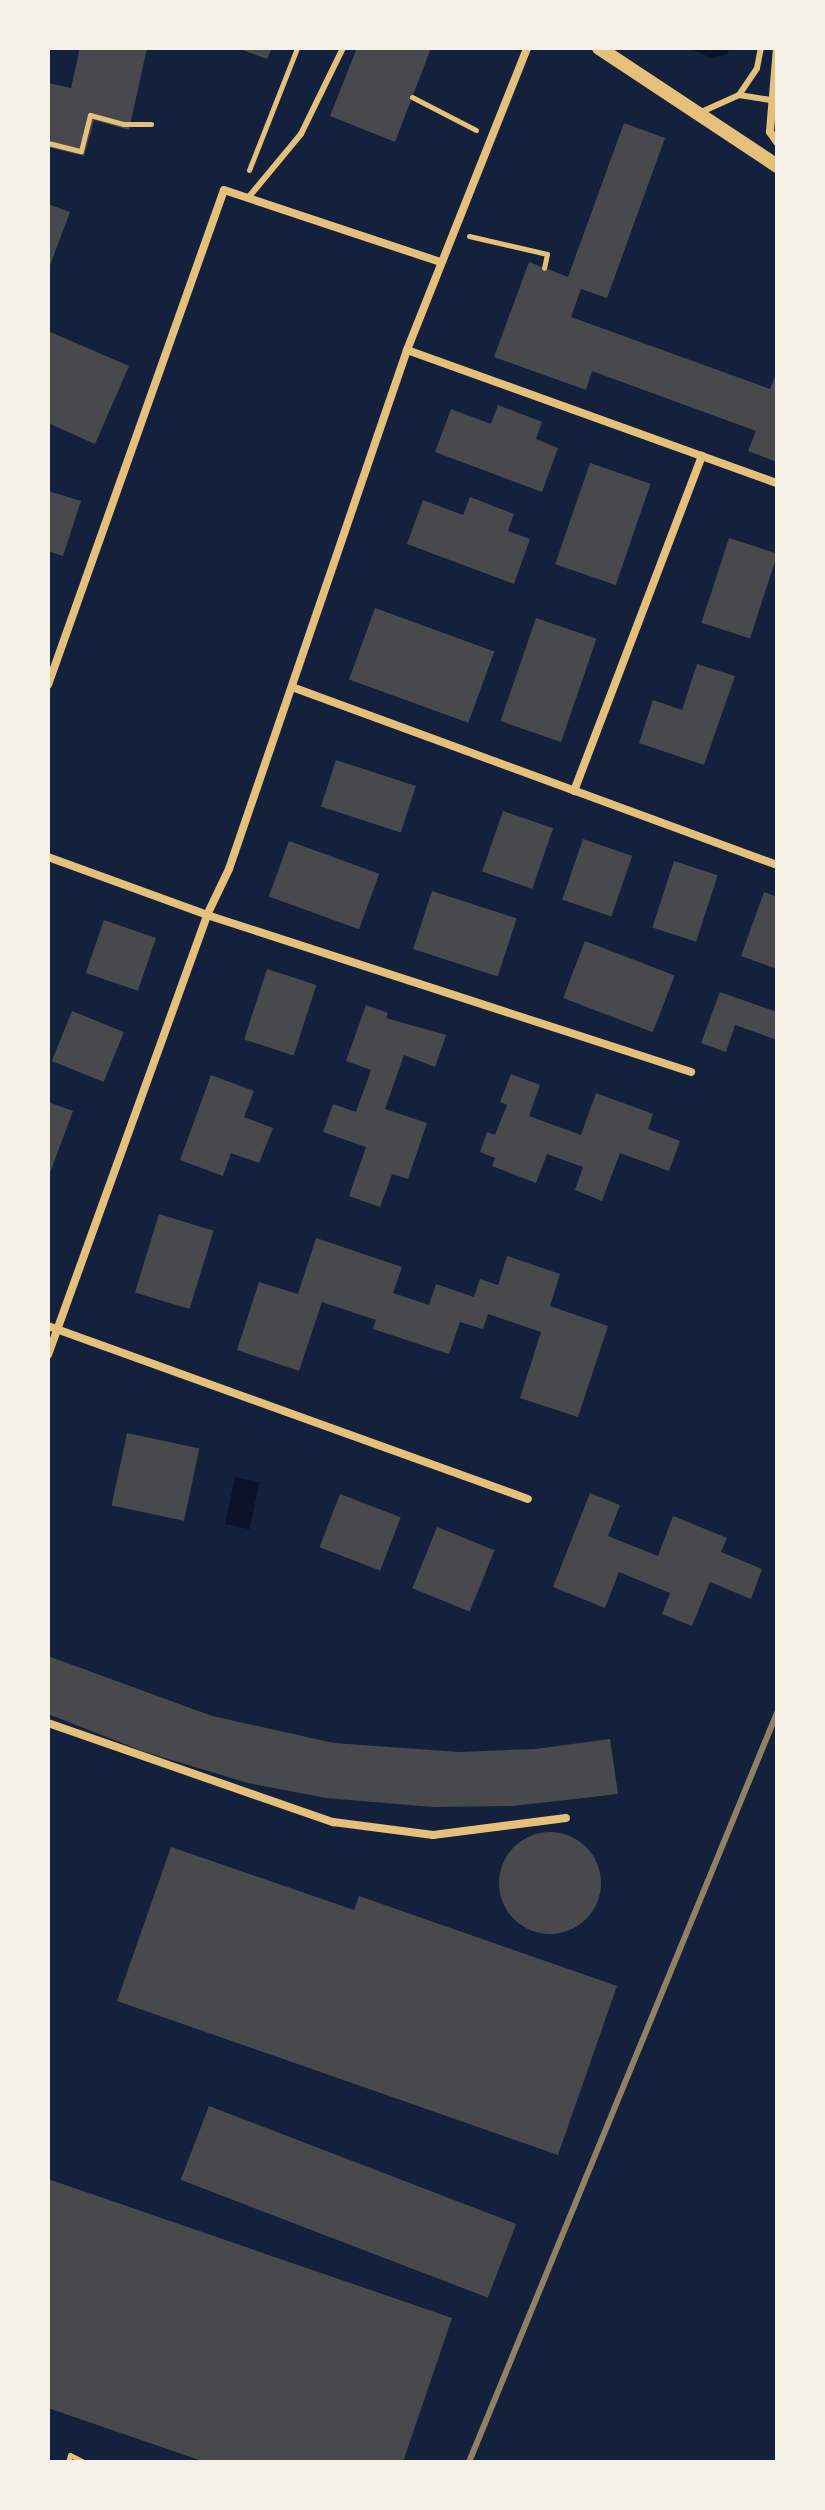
<!DOCTYPE html>
<style>
body{margin:0}
#map{position:relative;width:825px;height:2510px;overflow:hidden;background:#14213d;font-family:"Fira Sans Condensed",sans-serif}
div>[style]{position:absolute}
.water>*{inset:0;background:#0b132b;transform-origin:0 0}
.building>*{inset:0;background:#48494c;transform-origin:0 0}
.round{border-radius:50%}
.path>*{height:5px;margin:-2.5px;padding:0 2.5px;transform-origin:2.5px;border-radius:2.5px;background:#e5c07b}
.service>*{height:6px;margin:-3px;padding:0 3px;transform-origin:3px;border-radius:3px;background:#e5c07b}
.minor>*{height:8px;margin:-4px;padding:0 4px;transform-origin:4px;border-radius:4px;background:#e5c07b}
.tertiary>*{height:14px;margin:-7px;padding:0 7px;transform-origin:7px;border-radius:7px;background:#e5c07b}
.rail>*{height:6px;margin:-3px;padding:0 3px;transform-origin:3px;border-radius:3px;background:#918062}
span{translate:-50% -50%;white-space:nowrap;text-align:center;line-height:1.15;-webkit-text-stroke:7px #f6f1e7;paint-order:stroke}
.frame{position:absolute;inset:0;border:50px solid #f6f1e7;pointer-events:none}
</style>
<div id="map">
<div class="water">
<i style="clip-path:polygon(688px 48px,730px 48px,727px 54px,712px 58px)"></i>
<i style="left:235px;top:1477px;width:25px;height:48px;rotate:12deg"></i>
</div>
<div class="building">
<i style="clip-path:polygon(80px 48px,147px 48px,129px 130px,94px 120px,84px 156px,48px 147px,48px 83px,71px 88px)"></i>
<i style="clip-path:polygon(237px 48px,272px 48px,267px 59px)"></i>
<i style="clip-path:polygon(357px 48px,431px 48px,395px 142px,330px 116px)"></i>
<i style="clip-path:polygon(624px 123px,665px 138px,607px 298px,581px 289px,571px 317px,770px 389px,777px 371px,777px 462px,748px 451px,756px 431px,592px 371px,586px 390px,494px 357px,529px 262px,568px 277px)"></i>
<i style="clip-path:polygon(48px 204px,70px 212px,48px 271px)"></i>
<i style="clip-path:polygon(48px 331px,129px 366px,95px 444px,48px 423px)"></i>
<i style="clip-path:polygon(498px 405px,542px 422px,536px 439px,558px 448px,542px 492px,435px 452px,451px 409px,491px 424px)"></i>
<i style="left:590px;top:463px;width:64px;height:107px;rotate:19deg"></i>
<i style="clip-path:polygon(48px 491px,81px 501px,63px 556px,48px 551px)"></i>
<i style="clip-path:polygon(470px 497px,514px 514px,508px 531px,530px 539px,514px 584px,407px 544px,423px 500px,463px 515px)"></i>
<i style="left:729px;top:538px;width:51px;height:89px;rotate:18deg"></i>
<i style="left:375px;top:608px;width:127px;height:76px;rotate:20deg"></i>
<i style="left:536px;top:618px;width:64px;height:109px;rotate:19deg"></i>
<i style="clip-path:polygon(697px 664px,735px 676px,704px 765px,639px 743px,653px 700px,682px 710px)"></i>
<i style="left:336px;top:760px;width:84px;height:49px;rotate:18deg"></i>
<i style="left:503px;top:811px;width:53px;height:64px;rotate:19deg"></i>
<i style="left:583px;top:839px;width:52px;height:64px;rotate:19deg"></i>
<i style="left:289px;top:841px;width:96px;height:59px;rotate:20deg"></i>
<i style="left:674px;top:861px;width:46px;height:70px;rotate:18deg"></i>
<i style="left:432px;top:891px;width:89px;height:61px;rotate:18deg"></i>
<i style="clip-path:polygon(764px 892px,777px 897px,777px 969px,741px 956px)"></i>
<i style="left:104px;top:920px;width:55px;height:56px;rotate:19deg"></i>
<i style="left:585px;top:941px;width:96px;height:61px;rotate:21deg"></i>
<i style="left:267px;top:969px;width:52px;height:74px;rotate:18deg"></i>
<i style="clip-path:polygon(720px 992px,777px 1012px,777px 1040px,735px 1025px,726px 1052px,701px 1043px)"></i>
<i style="clip-path:polygon(366px 1005px,388px 1013px,386px 1018px,446px 1035px,435px 1067px,404px 1055px,385px 1109px,427px 1123px,408px 1179px,392px 1174px,380px 1207px,349px 1196px,366px 1147px,323px 1132px,333px 1104px,356px 1112px,371px 1070px,346px 1061px)"></i>
<i style="left:72px;top:1011px;width:56px;height:54px;rotate:22deg"></i>
<i style="clip-path:polygon(511px 1074px,540px 1085px,529px 1116px,581px 1135px,596px 1093px,653px 1114px,648px 1129px,680px 1141px,669px 1171px,620px 1153px,602px 1201px,575px 1190px,583px 1167px,547px 1154px,536px 1183px,492px 1166px,495px 1158px,480px 1152px,487px 1132px,495px 1135px,507px 1105px,500px 1102px)"></i>
<i style="clip-path:polygon(211px 1075px,254px 1091px,244px 1117px,273px 1128px,259px 1163px,231px 1153px,223px 1176px,180px 1160px)"></i>
<i style="clip-path:polygon(48px 1102px,73px 1111px,48px 1178px)"></i>
<i style="left:159px;top:1214px;width:57px;height:82px;rotate:17deg"></i>
<i style="clip-path:polygon(316px 1238px,402px 1267px,393px 1293px,429px 1305px,436px 1284px,474px 1297px,480px 1279px,498px 1285px,507px 1256px,560px 1274px,550px 1306px,608px 1326px,578px 1417px,520px 1398px,541px 1332px,488px 1314px,483px 1329px,460px 1322px,449px 1354px,373px 1329px,376px 1320px,322px 1302px,299px 1371px,237px 1350px,259px 1282px,298px 1294px)"></i>
<i style="left:127px;top:1433px;width:74px;height:74px;rotate:12deg"></i>
<i style="clip-path:polygon(590px 1493px,620px 1505px,608px 1536px,658px 1556px,673px 1516px,727px 1538px,721px 1552px,762px 1569px,751px 1599px,710px 1582px,692px 1626px,662px 1614px,670px 1593px,619px 1572px,605px 1608px,553px 1587px)"></i>
<i style="left:340px;top:1494px;width:65px;height:57px;rotate:21deg"></i>
<i style="left:437px;top:1527px;width:62px;height:66px;rotate:22deg"></i>
<i style="clip-path:polygon(48px 1656px,212px 1716px,334px 1743px,459px 1752px,535px 1749px,610px 1739px,618px 1794px,513px 1806px,433px 1807px,326px 1798px,248px 1783px,145px 1752px,48px 1714px)"></i>
<i class="round" style="left:499px;top:1832px;width:102px;height:102px"></i>
<i style="clip-path:polygon(171px 1847px,354px 1910px,359px 1896px,617px 1986px,558px 2155px,117px 2001px)"></i>
<i style="left:209px;top:2106px;width:329px;height:79px;rotate:21deg"></i>
<i style="clip-path:polygon(48px 2179px,452px 2318px,403px 2462px,205px 2462px,48px 2408px)"></i>
</div>
<div class="path">
<i style="left:412px;top:97px;width:72px;rotate:27.3deg"></i>
<i style="left:48px;top:143px;width:34px;rotate:14deg"></i>
<i style="left:81px;top:151px;width:37px;rotate:-76deg"></i>
<i style="left:90px;top:115px;width:35px;rotate:15deg"></i>
<i style="left:124px;top:124px;width:27px"></i>
<i style="left:249px;top:170px;width:131px;rotate:-68.5deg"></i>
<i style="left:469px;top:236px;width:80px;rotate:13deg"></i>
<i style="left:547px;top:254px;width:14px;rotate:102deg"></i>
<i style="left:68px;top:2462px;width:7px;rotate:-74deg"></i>
<i style="left:70px;top:2455px;width:16px;rotate:27deg"></i>
</div>
<div class="service">
<i style="left:739px;top:95px;width:32px;rotate:9deg"></i>
<i style="left:699px;top:113px;width:44px;rotate:-24.2deg"></i>
<i style="left:739px;top:95px;width:32px;rotate:-56deg"></i>
<i style="left:757px;top:68px;width:20px;rotate:-79deg"></i>
<i style="left:248px;top:198px;width:83px;rotate:-50.4deg"></i>
<i style="left:301px;top:134px;width:96px;rotate:-64deg"></i>
</div>
<div class="minor">
<i style="left:777px;top:48px;width:84px;rotate:94.8deg"></i>
<i style="left:770px;top:132px;width:12px;rotate:55deg"></i>
<i style="left:407px;top:350px;width:393px;rotate:19.8deg"></i>
<i style="left:48px;top:685px;width:525px;rotate:-70.43deg"></i>
<i style="left:224px;top:190px;width:229px;rotate:18.4deg"></i>
<i style="left:292px;top:687px;width:517px;rotate:20.15deg"></i>
<i style="left:574px;top:791px;width:359px;rotate:-69.1deg"></i>
<i style="left:48px;top:857px;width:169px;rotate:20deg"></i>
<i style="left:207px;top:915px;width:509px;rotate:17.97deg"></i>
<i style="left:48px;top:1326px;width:510px;rotate:19.82deg"></i>
<i style="left:48px;top:1355px;width:468px;rotate:-70.1deg"></i>
<i style="left:207px;top:915px;width:51px;rotate:-64.4deg"></i>
<i style="left:229px;top:869px;width:549px;rotate:-71.07deg"></i>
<i style="left:407px;top:350px;width:325px;rotate:-68.3deg"></i>
<i style="left:48px;top:1723px;width:302px;rotate:19.2deg"></i>
<i style="left:333px;top:1822px;width:101px;rotate:7.4deg"></i>
<i style="left:433px;top:1835px;width:134px;rotate:-7.3deg"></i>
</div>
<div class="tertiary">
<i style="left:599px;top:48px;width:214px;rotate:33.5deg"></i>
</div>
<div class="rail">
<i style="left:469px;top:2462px;width:810px;rotate:-67.65deg"></i>
</div>
<div class="frame"></div>
</div>
